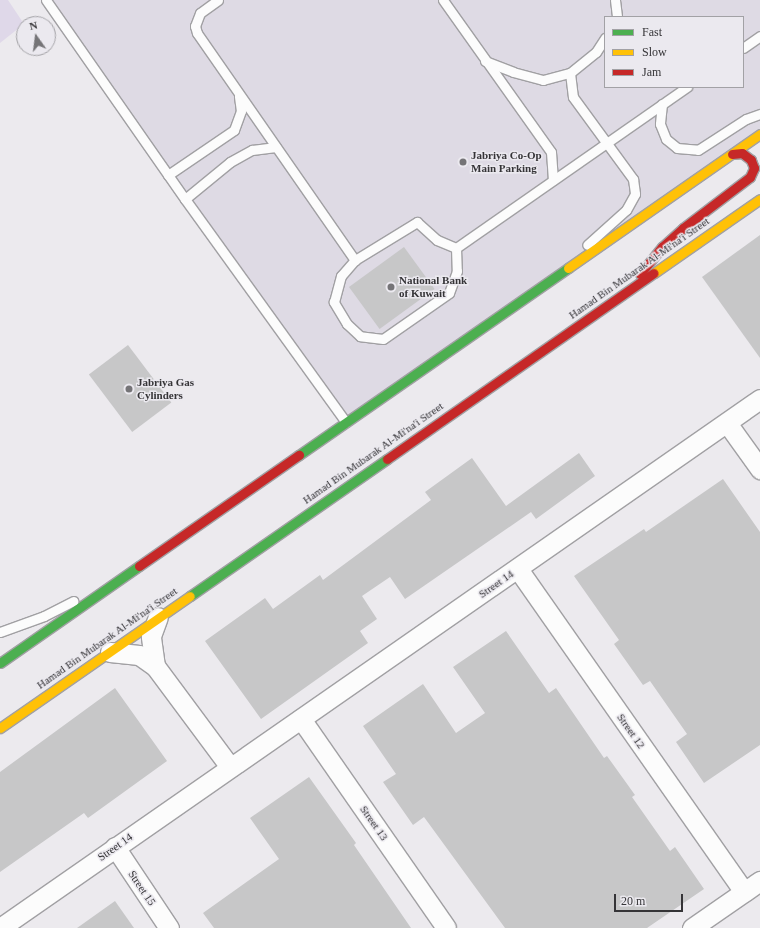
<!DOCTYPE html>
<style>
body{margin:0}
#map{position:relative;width:760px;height:928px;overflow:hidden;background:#eceaee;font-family:"Times New Roman",serif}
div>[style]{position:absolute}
.built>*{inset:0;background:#dedae4}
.green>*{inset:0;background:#dfd8e9}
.building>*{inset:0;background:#c7c7c8;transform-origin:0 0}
.roads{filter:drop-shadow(1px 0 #a1a0a3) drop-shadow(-1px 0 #a1a0a3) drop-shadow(0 1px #a1a0a3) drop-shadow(0 -1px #a1a0a3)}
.lane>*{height:9px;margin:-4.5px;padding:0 4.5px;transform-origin:4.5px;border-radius:4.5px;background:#fcfcfc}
.street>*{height:19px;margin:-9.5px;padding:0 9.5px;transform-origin:9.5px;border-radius:9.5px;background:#fcfcfc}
.fast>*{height:9px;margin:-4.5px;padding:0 4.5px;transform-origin:4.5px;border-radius:4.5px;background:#4caf50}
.slow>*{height:9px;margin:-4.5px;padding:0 4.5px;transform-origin:4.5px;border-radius:4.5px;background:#ffc107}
.jam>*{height:9px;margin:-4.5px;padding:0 4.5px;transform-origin:4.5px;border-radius:4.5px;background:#c62828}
.dots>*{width:11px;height:11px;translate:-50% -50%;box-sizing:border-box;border:2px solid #ebe9ef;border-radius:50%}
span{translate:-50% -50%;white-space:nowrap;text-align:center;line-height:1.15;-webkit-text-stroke:3px #ebe9ef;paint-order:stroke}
.poi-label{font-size:11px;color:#353437;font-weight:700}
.left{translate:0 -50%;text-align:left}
.street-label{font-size:11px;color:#353437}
.legend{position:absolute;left:604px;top:16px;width:140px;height:72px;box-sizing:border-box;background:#ebe9ef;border:1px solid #a2a1a5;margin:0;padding:5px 7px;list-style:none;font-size:12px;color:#353437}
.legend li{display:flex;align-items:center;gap:8px;height:20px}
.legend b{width:20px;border:1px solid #a2a1a5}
.north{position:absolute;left:16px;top:16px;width:40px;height:40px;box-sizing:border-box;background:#ebe9ef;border:1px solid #a2a1a5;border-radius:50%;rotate:346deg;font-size:11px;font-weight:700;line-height:16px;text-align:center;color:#353437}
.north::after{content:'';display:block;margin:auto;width:14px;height:18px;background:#757477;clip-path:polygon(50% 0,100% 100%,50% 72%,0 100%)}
.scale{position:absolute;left:614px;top:894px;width:69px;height:18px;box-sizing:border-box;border:2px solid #353437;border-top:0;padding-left:5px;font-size:12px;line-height:14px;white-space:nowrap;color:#353437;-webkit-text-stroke:3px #ebe9ef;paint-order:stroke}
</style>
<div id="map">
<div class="built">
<i style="clip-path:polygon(evenodd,48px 0,760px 0,760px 134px,346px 422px,48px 0,605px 17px,743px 17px,743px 87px,605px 87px,605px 17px)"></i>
</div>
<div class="green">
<i style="clip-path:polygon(0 0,8px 0,24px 24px,0 43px)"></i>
</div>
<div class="building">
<i style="clip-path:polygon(760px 235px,760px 358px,702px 277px)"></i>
<i style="left:404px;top:247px;width:52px;height:68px;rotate:54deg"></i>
<i style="left:128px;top:345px;width:72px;height:49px;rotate:53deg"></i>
<i style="clip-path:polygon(579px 453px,595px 476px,536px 519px,531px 512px,405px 599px,390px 577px,362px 596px,377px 619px,360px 631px,368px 643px,261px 719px,205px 641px,265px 598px,273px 609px,320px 575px,323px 580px,431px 500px,425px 492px,472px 458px,506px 506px)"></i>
<i style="clip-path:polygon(723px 479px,760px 532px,760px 745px,704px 783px,676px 742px,687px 734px,650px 681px,643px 685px,614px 644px,619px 640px,574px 576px,644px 529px,646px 532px)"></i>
<i style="clip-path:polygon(506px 631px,549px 693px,556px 688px,604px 758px,607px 756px,635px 795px,632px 797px,670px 851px,675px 847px,704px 889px,647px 928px,505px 928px,424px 817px,413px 825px,383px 782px,396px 774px,363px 726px,423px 684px,456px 733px,485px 713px,453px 667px)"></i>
<i style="clip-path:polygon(115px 688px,167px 761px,88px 818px,84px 813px,0 872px,0 772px)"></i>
<i style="clip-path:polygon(309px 777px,356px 843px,354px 845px,411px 928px,214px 928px,203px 913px,279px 859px,250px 818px)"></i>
<i style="clip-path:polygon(115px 901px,134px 928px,77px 928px)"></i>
</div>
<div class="roads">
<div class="lane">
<i style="left:46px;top:0;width:243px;rotate:55.1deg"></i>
<i style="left:185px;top:199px;width:275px;rotate:54.2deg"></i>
<i style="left:218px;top:0;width:22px;rotate:144deg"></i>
<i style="left:200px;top:13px;width:14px;rotate:111deg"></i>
<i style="left:195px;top:26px;width:7px;rotate:74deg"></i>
<i style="left:197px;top:33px;width:277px;rotate:55.2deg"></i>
<i style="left:443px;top:0;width:186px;rotate:54.6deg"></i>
<i style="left:551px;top:152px;width:28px;rotate:86deg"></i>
<i style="left:615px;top:0;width:17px;rotate:83deg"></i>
<i style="left:743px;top:48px;width:21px;rotate:-35deg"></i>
<i style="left:485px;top:61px;width:30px;rotate:21deg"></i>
<i style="left:513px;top:72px;width:31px;rotate:15deg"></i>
<i style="left:543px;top:80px;width:28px;rotate:-15deg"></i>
<i style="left:570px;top:73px;width:33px;rotate:-39deg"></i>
<i style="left:596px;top:52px;width:17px;rotate:-57deg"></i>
<i style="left:570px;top:73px;width:24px;rotate:83deg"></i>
<i style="left:573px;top:97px;width:102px;rotate:53.8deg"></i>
<i style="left:633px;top:179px;width:15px;rotate:82deg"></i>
<i style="left:635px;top:194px;width:18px;rotate:119deg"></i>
<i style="left:626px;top:210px;width:52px;rotate:138.1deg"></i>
<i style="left:662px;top:104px;width:20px;rotate:96deg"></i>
<i style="left:660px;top:124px;width:16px;rotate:68deg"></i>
<i style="left:666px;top:139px;width:14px;rotate:39deg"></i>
<i style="left:677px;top:148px;width:21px;rotate:5deg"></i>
<i style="left:698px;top:150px;width:57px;rotate:-32.9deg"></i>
<i style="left:746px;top:119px;width:15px;rotate:-20deg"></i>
<i style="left:168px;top:175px;width:80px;rotate:-34.3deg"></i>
<i style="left:234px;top:130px;width:20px;rotate:-70deg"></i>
<i style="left:241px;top:111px;width:15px;rotate:-98deg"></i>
<i style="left:185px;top:199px;width:58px;rotate:-39.4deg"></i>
<i style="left:230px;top:162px;width:25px;rotate:-29deg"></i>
<i style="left:252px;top:150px;width:24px;rotate:-7deg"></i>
<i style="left:417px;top:222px;width:27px;rotate:42deg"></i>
<i style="left:437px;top:240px;width:21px;rotate:23deg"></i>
<i style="left:456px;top:248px;width:23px;rotate:88deg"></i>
<i style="left:457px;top:271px;width:23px;rotate:110deg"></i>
<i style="left:449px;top:293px;width:80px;rotate:145.1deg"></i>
<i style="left:383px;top:339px;width:23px;rotate:-173deg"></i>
<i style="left:360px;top:336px;width:18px;rotate:-137deg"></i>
<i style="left:347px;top:324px;width:26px;rotate:-121deg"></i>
<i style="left:334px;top:302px;width:27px;rotate:-75deg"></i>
<i style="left:341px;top:276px;width:21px;rotate:-49deg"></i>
<i style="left:355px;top:260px;width:73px;rotate:-31.5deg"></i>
<i style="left:456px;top:248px;width:282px;rotate:-34.9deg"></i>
<i style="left:0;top:632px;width:47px;rotate:-20deg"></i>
<i style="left:44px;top:616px;width:33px;rotate:-27deg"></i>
</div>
<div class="street">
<i style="left:727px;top:423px;width:57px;rotate:54.3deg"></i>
<i style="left:518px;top:569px;width:394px;rotate:55deg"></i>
<i style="left:110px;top:652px;width:29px;rotate:6deg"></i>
<i style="left:139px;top:655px;width:19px;rotate:35deg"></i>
<i style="left:155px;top:666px;width:126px;rotate:53.4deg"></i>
<i style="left:155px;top:666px;width:30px;rotate:-98deg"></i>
<i style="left:151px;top:636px;width:20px;rotate:-70deg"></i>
<i style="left:301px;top:719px;width:254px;rotate:55.2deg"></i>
<i style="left:115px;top:847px;width:97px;rotate:56.3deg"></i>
<i style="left:0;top:928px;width:926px;rotate:-34.84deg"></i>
<i style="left:692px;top:928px;width:83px;rotate:-34.7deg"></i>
</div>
<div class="fast">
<i style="left:299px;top:455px;width:328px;rotate:-34.8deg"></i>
<i style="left:190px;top:596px;width:240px;rotate:-34.8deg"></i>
<i style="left:0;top:663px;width:169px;rotate:-34.9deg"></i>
</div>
<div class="slow">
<i style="left:568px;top:268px;width:234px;rotate:-34.9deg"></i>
<i style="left:654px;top:273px;width:129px;rotate:-34.9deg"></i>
<i style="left:0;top:728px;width:231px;rotate:-34.8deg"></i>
</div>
<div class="jam">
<i style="left:640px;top:274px;width:35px;rotate:-51deg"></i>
<i style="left:662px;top:247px;width:28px;rotate:-42deg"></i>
<i style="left:683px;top:228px;width:84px;rotate:-37.3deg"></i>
<i style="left:750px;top:177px;width:10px;rotate:-66deg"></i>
<i style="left:754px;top:168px;width:9px;rotate:-111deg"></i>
<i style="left:751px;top:160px;width:11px;rotate:-142deg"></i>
<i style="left:742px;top:153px;width:10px;rotate:174deg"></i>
<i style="left:387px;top:459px;width:325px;rotate:-34.9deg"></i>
<i style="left:139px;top:566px;width:195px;rotate:-34.8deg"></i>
</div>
</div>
<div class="dots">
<i style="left:463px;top:162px;background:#757477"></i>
<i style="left:391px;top:287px;background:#757477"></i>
<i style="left:129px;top:389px;background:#757477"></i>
</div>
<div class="poi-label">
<span class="left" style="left:471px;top:162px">Jabriya Co-Op<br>Main Parking</span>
<span class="left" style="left:399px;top:287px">National Bank<br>of Kuwait</span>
<span class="left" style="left:137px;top:389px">Jabriya Gas<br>Cylinders</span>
</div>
<div class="street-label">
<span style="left:639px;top:268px;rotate:-35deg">Hamad Bin Mubarak Al-Mi'na'i Street</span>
<span style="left:373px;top:453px;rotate:-35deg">Hamad Bin Mubarak Al-Mi'na'i Street</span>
<span style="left:496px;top:584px;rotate:-35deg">Street 14</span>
<span style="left:107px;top:638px;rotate:-35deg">Hamad Bin Mubarak Al-Mi'na'i Street</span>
<span style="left:631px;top:731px;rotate:55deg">Street 12</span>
<span style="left:374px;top:823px;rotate:55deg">Street 13</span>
<span style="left:115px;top:847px;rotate:-35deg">Street 14</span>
<span style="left:142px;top:888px;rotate:56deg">Street 15</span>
</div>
<ul class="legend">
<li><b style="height:5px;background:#4caf50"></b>Fast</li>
<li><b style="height:5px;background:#ffc107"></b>Slow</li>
<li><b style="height:5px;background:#c62828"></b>Jam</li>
</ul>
<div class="north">N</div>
<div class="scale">20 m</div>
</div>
